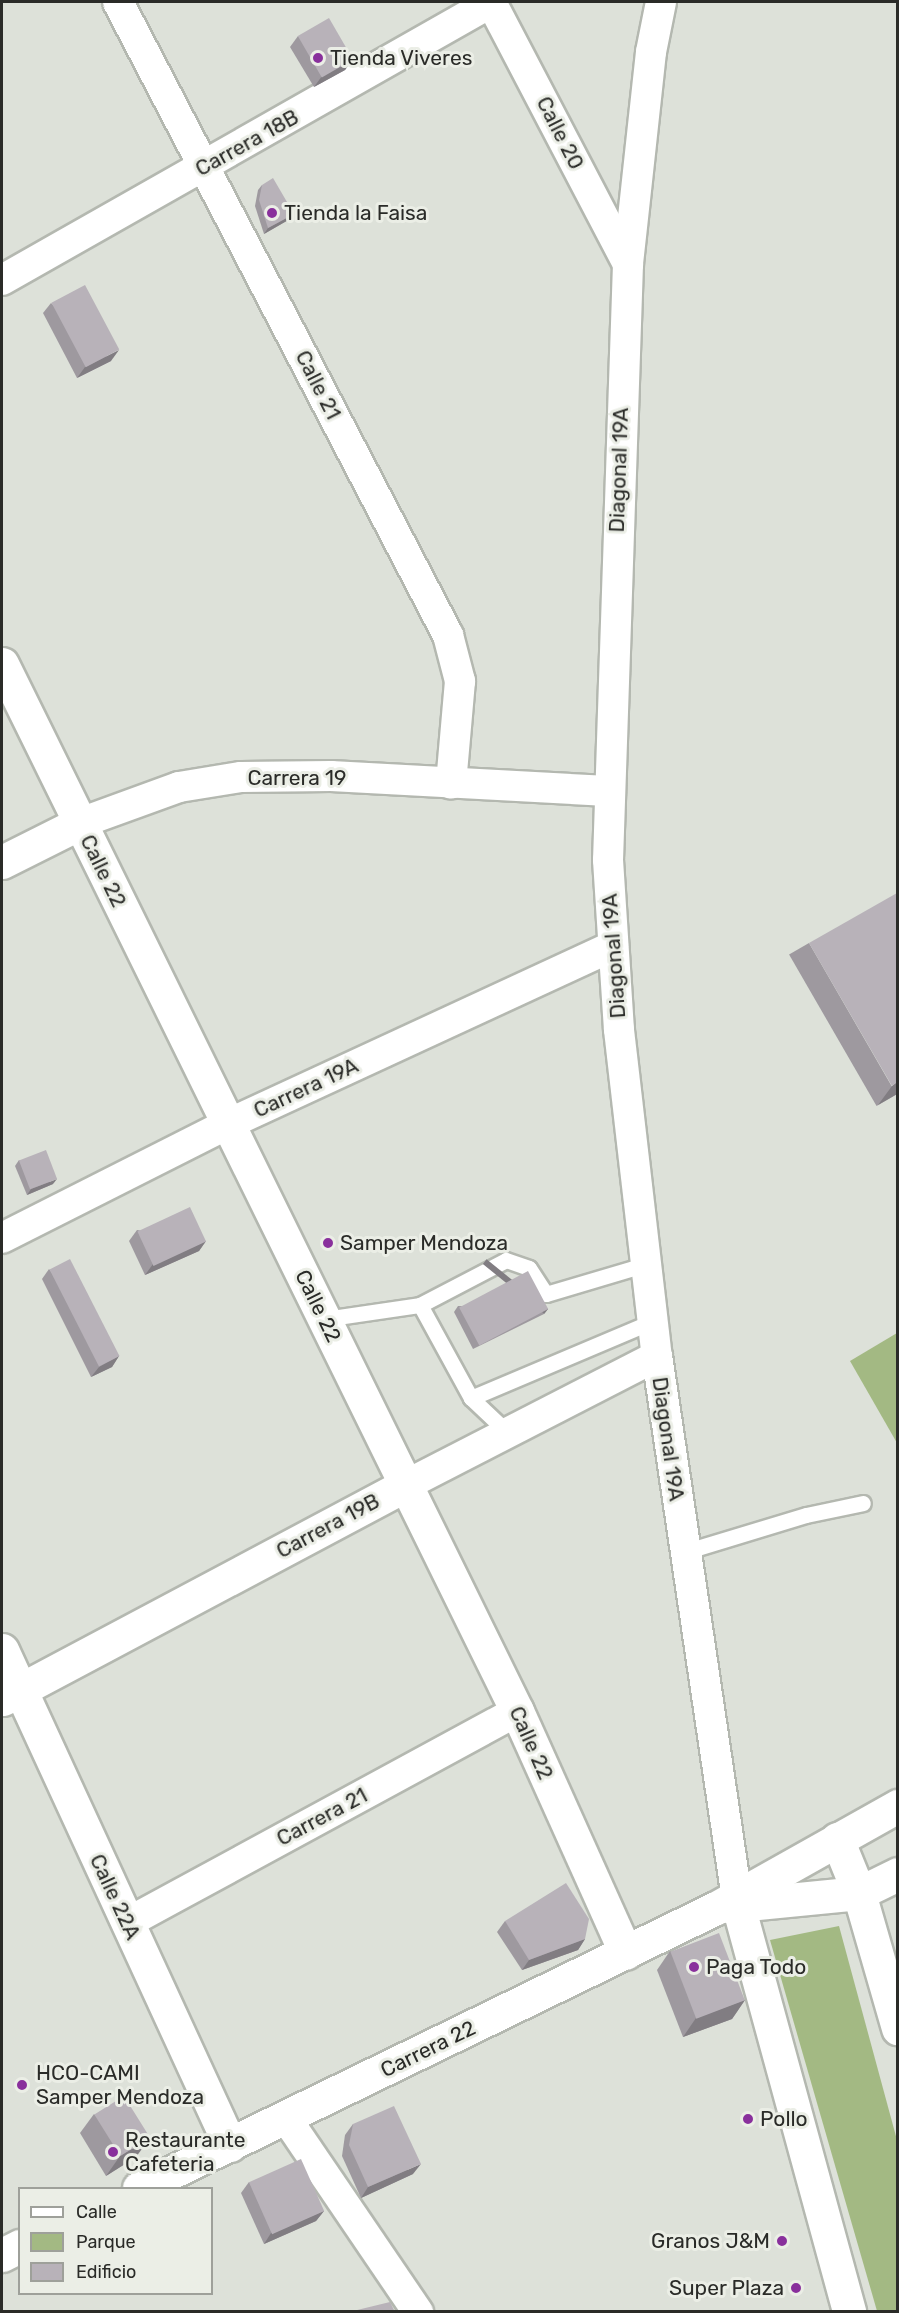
<!DOCTYPE html>
<style>
body{margin:0}
#map{position:relative;width:899px;height:2313px;overflow:hidden;background:#dde1d9;font-family:Rubik,sans-serif}
div>[style]{position:absolute}
.green>*{inset:0;background:#a3b983}
.roads{filter:drop-shadow(2px 0 #b4b8b0) drop-shadow(-2px 0 #b4b8b0) drop-shadow(0 2px #b4b8b0) drop-shadow(0 -2px #b4b8b0)}
.lane>*{height:15px;margin:-7.5px;padding:0 7.5px;transform-origin:7.5px;border-radius:7.5px;background:#fff}
.street>*{height:30px;margin:-15px;padding:0 15px;transform-origin:15px;border-radius:15px;background:#fff}
.secondary>*{height:33px;margin:-16.5px;padding:0 16.5px;transform-origin:16.5px;border-radius:16.5px;background:#fff}
.wall>*{inset:0;background:#9e999f;transform-origin:0 0}
.shaded-wall>*{inset:0;background:#817d82;transform-origin:0 0}
.building>*{inset:0;background:#b8b2b9;transform-origin:0 0}
.dots>*{width:16px;height:16px;translate:-50% -50%;box-sizing:border-box;border:3px solid #ebeee6;border-radius:50%}
span{translate:-50% -50%;white-space:nowrap;text-align:center;line-height:1.15;-webkit-text-stroke:6px #ebeee6;paint-order:stroke}
.poi-label{font-size:21px;color:#2a2b28}
.left{translate:0 -50%;text-align:left}
.right{translate:-100% -50%;text-align:right}
.street-label{font-size:21px;color:#2a2b28}
.frame{position:absolute;inset:0;border:3px solid #2a2b28;pointer-events:none}
.legend{position:absolute;left:18px;top:2187px;width:195px;height:108px;box-sizing:border-box;background:#ebeee6;border:2px solid #9ea09a;margin:0;padding:8px 10px;list-style:none;font-size:18px;color:#2a2b28}
.legend li{display:flex;align-items:center;gap:12px;height:30px}
.legend b{width:30px;border:2px solid #9ea09a}
</style>
<div id="map">
<div class="green">
<i style="clip-path:polygon(897px 1333px,897px 1443px,850px 1361px)"></i>
<i style="clip-path:polygon(839px 1926px,897px 2140px,897px 2311px,877px 2311px,770px 1940px)"></i>
</div>
<div class="roads">
<div class="lane">
<i style="left:324px;top:1319px;width:97px;rotate:-8.3deg"></i>
<i style="left:471px;top:1398px;width:198px;rotate:-22.9deg"></i>
<i style="left:506px;top:1431px;width:48px;rotate:-136.7deg"></i>
<i style="left:471px;top:1398px;width:106px;rotate:-118.7deg"></i>
<i style="left:420px;top:1305px;width:97px;rotate:-27.6deg"></i>
<i style="left:506px;top:1260px;width:24px;rotate:19deg"></i>
<i style="left:529px;top:1268px;width:31px;rotate:57deg"></i>
<i style="left:546px;top:1294px;width:105px;rotate:-16.5deg"></i>
<i style="left:684px;top:1552px;width:127px;rotate:-16.9deg"></i>
<i style="left:806px;top:1515px;width:58px;rotate:-11.9deg"></i>
</div>
<div class="street">
<i style="left:118px;top:2px;width:714px;rotate:62.47deg"></i>
<i style="left:448px;top:635px;width:48px;rotate:75.4deg"></i>
<i style="left:460px;top:681px;width:103px;rotate:95deg"></i>
<i style="left:491px;top:2px;width:296px;rotate:62.4deg"></i>
<i style="left:661px;top:2px;width:51px;rotate:101.3deg"></i>
<i style="left:651px;top:52px;width:213px;rotate:96.2deg"></i>
<i style="left:628px;top:264px;width:596px;rotate:91.92deg"></i>
<i style="left:608px;top:860px;width:170px;rotate:86.3deg"></i>
<i style="left:619px;top:1030px;width:328px;rotate:83.4deg"></i>
<i style="left:657px;top:1356px;width:555px;rotate:81.61deg"></i>
<i style="left:2px;top:280px;width:563px;rotate:-29.57deg"></i>
<i style="left:80px;top:823px;width:105px;rotate:-20deg"></i>
<i style="left:179px;top:787px;width:63px;rotate:-9.2deg"></i>
<i style="left:241px;top:777px;width:90px;rotate:-0.6deg"></i>
<i style="left:331px;top:776px;width:277px;rotate:3.1deg"></i>
<i style="left:2px;top:1238px;width:253px;rotate:-26.8deg"></i>
<i style="left:228px;top:1124px;width:424px;rotate:-24.8deg"></i>
<i style="left:406px;top:1485px;width:282px;rotate:-27.2deg"></i>
<i style="left:127px;top:1923px;width:444px;rotate:-28.5deg"></i>
<i style="left:286px;top:2118px;width:235px;rotate:55.8deg"></i>
</div>
<div class="secondary">
<i style="left:2px;top:664px;width:1167px;rotate:63.81deg"></i>
<i style="left:517px;top:1711px;width:265px;rotate:65.8deg"></i>
<i style="left:2px;top:862px;width:87px;rotate:-26.6deg"></i>
<i style="left:2px;top:1650px;width:545px;rotate:65.27deg"></i>
<i style="left:3px;top:1699px;width:456px;rotate:-28deg"></i>
<i style="left:837px;top:1839px;width:58px;rotate:67.8deg"></i>
<i style="left:859px;top:1893px;width:141px;rotate:73.9deg"></i>
<i style="left:738px;top:1905px;width:422px;rotate:74.7deg"></i>
<i style="left:727px;top:1906px;width:133px;rotate:-5.6deg"></i>
<i style="left:859px;top:1893px;width:43px;rotate:-26deg"></i>
<i style="left:139px;top:2188px;width:641px;rotate:-25.89deg"></i>
<i style="left:716px;top:1908px;width:209px;rotate:-29.3deg"></i>
<i style="left:2px;top:2255px;width:20px;rotate:-27deg"></i>
</div>
</div>
<div class="wall">
<i style="clip-path:polygon(298px 36px,353px 59px,345px 70px,314px 87px,290px 47px)"></i>
<i style="clip-path:polygon(262px 185px,290px 219px,264px 234px,255px 206px,258px 190px)"></i>
<i style="clip-path:polygon(51px 303px,111px 361px,77px 378px,43px 313px)"></i>
<i style="left:809px;top:943px;width:175px;height:23px;rotate:60deg"></i>
<i style="clip-path:polygon(19px 1160px,53px 1184px,27px 1195px,15px 1166px)"></i>
<i style="clip-path:polygon(137px 1230px,206px 1241px,199px 1251px,145px 1275px,129px 1241px)"></i>
<i style="clip-path:polygon(49px 1269px,119px 1356px,112px 1367px,91px 1377px,42px 1279px)"></i>
<i style="clip-path:polygon(458px 1306px,548px 1309px,544px 1314px,473px 1349px,454px 1312px)"></i>
<i style="clip-path:polygon(505px 1921px,585px 1939px,578px 1950px,522px 1970px,497px 1932px)"></i>
<i style="clip-path:polygon(670px 1951px,745px 2000px,732px 2019px,683px 2037px,657px 1970px)"></i>
<i style="clip-path:polygon(94px 2114px,136px 2157px,106px 2176px,80px 2133px)"></i>
<i style="clip-path:polygon(353px 2124px,413px 2174px,361px 2198px,342px 2156px,345px 2135px)"></i>
<i style="clip-path:polygon(249px 2182px,324px 2211px,316px 2221px,264px 2244px,241px 2193px)"></i>
</div>
<div class="shaded-wall">
<i style="clip-path:polygon(353px 59px,345px 70px,314px 87px,322px 76px)"></i>
<i style="clip-path:polygon(294px 214px,290px 219px,264px 234px,268px 228px)"></i>
<i style="clip-path:polygon(119px 350px,111px 361px,77px 378px,85px 367px)"></i>
<i style="clip-path:polygon(897px 1082px,897px 1094px,878px 1105px,892px 1086px)"></i>
<i style="clip-path:polygon(57px 1179px,53px 1184px,27px 1195px,31px 1189px)"></i>
<i style="clip-path:polygon(206px 1241px,199px 1251px,145px 1275px,153px 1264px)"></i>
<i style="left:548px;top:1309px;width:6px;height:79px;rotate:129deg"></i>
<i style="clip-path:polygon(119px 1356px,112px 1367px,91px 1377px,99px 1367px)"></i>
<i style="clip-path:polygon(585px 1939px,578px 1950px,522px 1970px,529px 1960px)"></i>
<i style="clip-path:polygon(745px 2000px,732px 2019px,683px 2037px,696px 2018px)"></i>
<i style="clip-path:polygon(150px 2138px,136px 2157px,106px 2176px,120px 2156px)"></i>
<i style="clip-path:polygon(421px 2164px,413px 2174px,361px 2198px,368px 2187px)"></i>
<i style="clip-path:polygon(324px 2211px,316px 2221px,264px 2244px,271px 2233px)"></i>
</div>
<div class="building">
<i style="left:329px;top:18px;width:48px;height:36px;rotate:60deg"></i>
<i style="clip-path:polygon(273px 178px,294px 214px,268px 228px,259px 200px,262px 185px)"></i>
<i style="left:85px;top:285px;width:73px;height:38px;rotate:62deg"></i>
<i style="clip-path:polygon(897px 893px,897px 1082px,892px 1086px,809px 943px)"></i>
<i style="left:46px;top:1150px;width:31px;height:29px;rotate:69deg"></i>
<i style="left:190px;top:1207px;width:38px;height:58px;rotate:65deg"></i>
<i style="left:70px;top:1259px;width:109px;height:23px;rotate:63deg"></i>
<i style="left:528px;top:1271px;width:43px;height:78px;rotate:62deg"></i>
<i style="clip-path:polygon(566px 1883px,589px 1919px,585px 1939px,529px 1960px,505px 1921px)"></i>
<i style="left:719px;top:1933px;width:72px;height:52px;rotate:69deg"></i>
<i style="left:124px;top:2096px;width:49px;height:35px;rotate:58deg"></i>
<i style="clip-path:polygon(394px 2106px,421px 2164px,368px 2187px,349px 2145px,353px 2124px)"></i>
<i style="left:301px;top:2159px;width:57px;height:57px;rotate:66deg"></i>
<i style="clip-path:polygon(390px 2302px,395px 2312px,353px 2312px,353px 2311px)"></i>
</div>
<div class="dots">
<i style="left:318px;top:58px;background:#89309c"></i>
<i style="left:272px;top:213px;background:#89309c"></i>
<i style="left:328px;top:1243px;background:#89309c"></i>
<i style="left:694px;top:1967px;background:#89309c"></i>
<i style="left:22px;top:2085px;background:#89309c"></i>
<i style="left:748px;top:2119px;background:#89309c"></i>
<i style="left:113px;top:2152px;background:#89309c"></i>
<i style="left:782px;top:2241px;background:#89309c"></i>
<i style="left:796px;top:2288px;background:#89309c"></i>
</div>
<div class="poi-label">
<span class="left" style="left:330px;top:58px">Tienda Viveres</span>
<span class="left" style="left:284px;top:213px">Tienda la Faisa</span>
<span class="left" style="left:340px;top:1243px">Samper Mendoza</span>
<span class="left" style="left:706px;top:1967px">Paga Todo</span>
<span class="left" style="left:36px;top:2085px">HCO-CAMI<br>Samper Mendoza</span>
<span class="left" style="left:760px;top:2119px">Pollo</span>
<span class="left" style="left:125px;top:2152px">Restaurante<br>Cafeteria</span>
<span class="right" style="left:770px;top:2241px">Granos J&amp;M</span>
<span class="right" style="left:784px;top:2288px">Super Plaza</span>
</div>
<div class="street-label">
<span style="left:560px;top:133px;rotate:63deg">Calle 20</span>
<span style="left:247px;top:143px;rotate:-29deg">Carrera 18B</span>
<span style="left:318px;top:385px;rotate:63deg">Calle 21</span>
<span style="left:619px;top:470px;rotate:-88deg">Diagonal 19A</span>
<span style="left:297px;top:778px">Carrera 19</span>
<span style="left:103px;top:871px;rotate:64deg">Calle 22</span>
<span style="left:614px;top:956px;rotate:-94deg">Diagonal 19A</span>
<span style="left:306px;top:1088px;rotate:-25deg">Carrera 19A</span>
<span style="left:318px;top:1306px;rotate:64deg">Calle 22</span>
<span style="left:668px;top:1439px;rotate:82deg">Diagonal 19A</span>
<span style="left:328px;top:1526px;rotate:-28deg">Carrera 19B</span>
<span style="left:531px;top:1743px;rotate:66deg">Calle 22</span>
<span style="left:322px;top:1817px;rotate:-28deg">Carrera 21</span>
<span style="left:115px;top:1897px;rotate:65deg">Calle 22A</span>
<span style="left:428px;top:2049px;rotate:-26deg">Carrera 22</span>
</div>
<div class="frame"></div>
<ul class="legend">
<li><b style="height:8px;background:#fff"></b>Calle</li>
<li><b style="height:16px;background:#a3b983"></b>Parque</li>
<li><b style="height:16px;background:#b8b2b9"></b>Edificio</li>
</ul>
</div>
